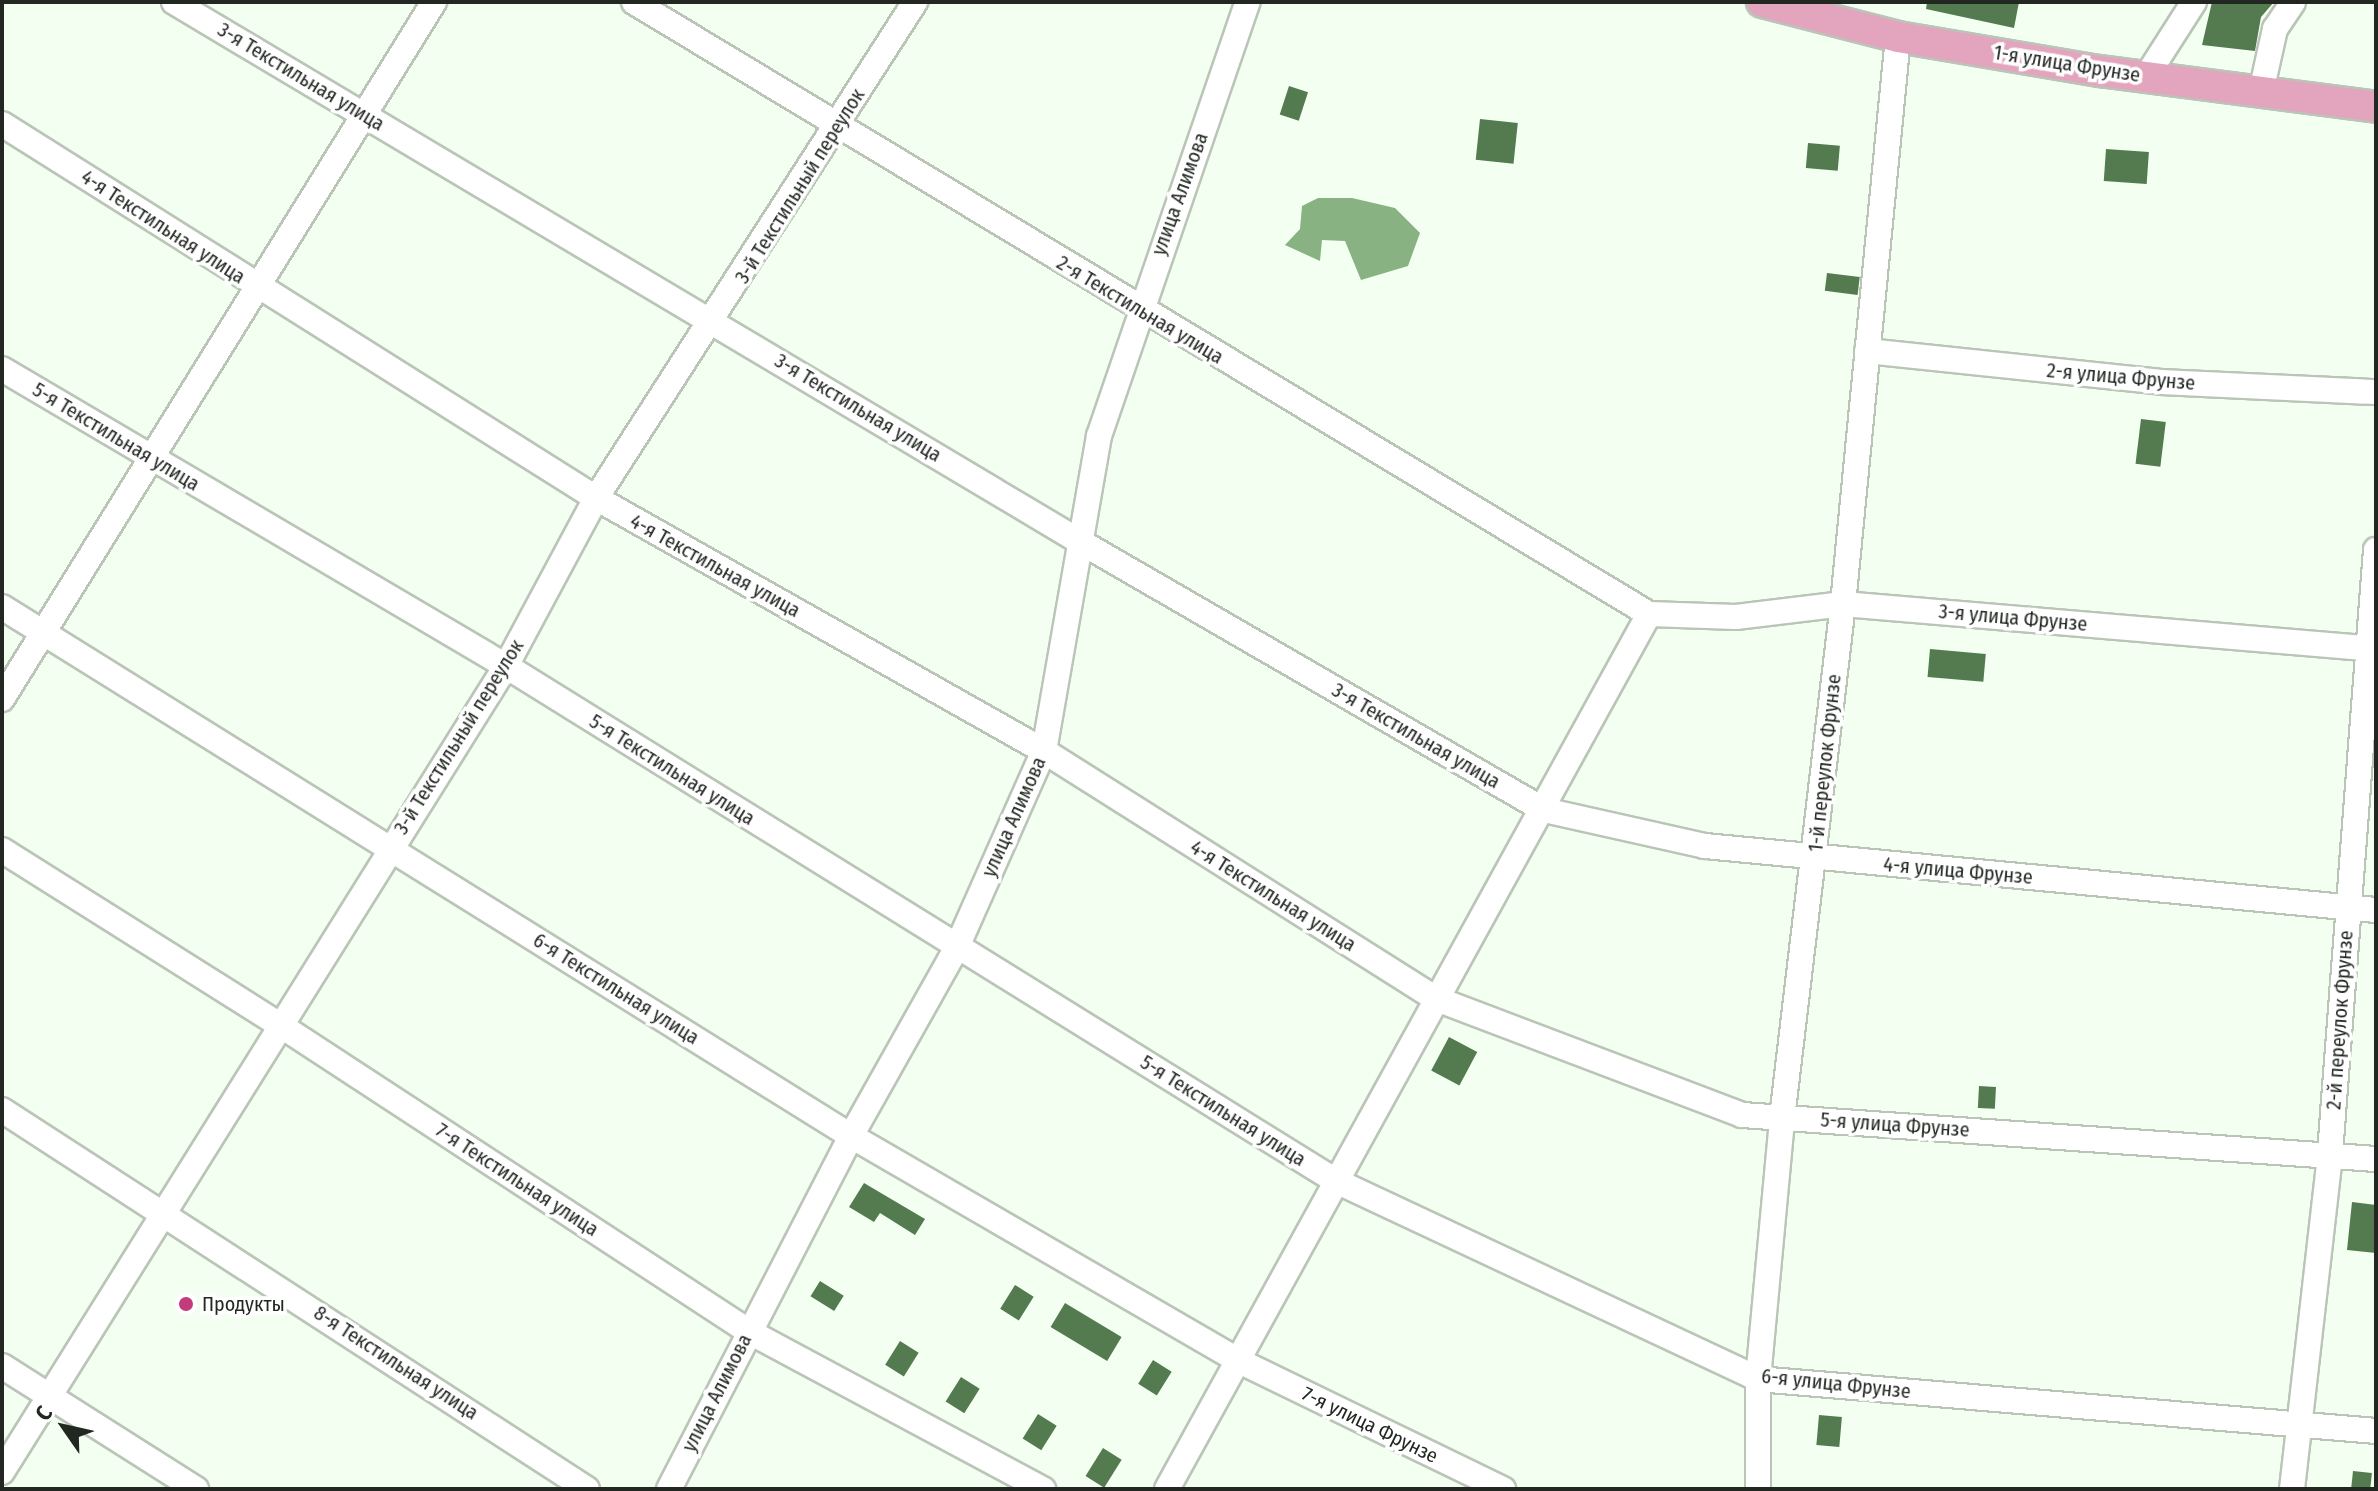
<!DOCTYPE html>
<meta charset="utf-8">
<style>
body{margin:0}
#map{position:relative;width:2378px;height:1491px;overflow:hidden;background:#f3fff1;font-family:"Fira Sans Condensed",sans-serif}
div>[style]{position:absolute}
.water>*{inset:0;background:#89b283}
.building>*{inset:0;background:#547b4f;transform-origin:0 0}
.roads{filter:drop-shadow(2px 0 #bac5b8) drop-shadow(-2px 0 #bac5b8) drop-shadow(0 2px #bac5b8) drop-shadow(0 -2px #bac5b8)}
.minor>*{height:24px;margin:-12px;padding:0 12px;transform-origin:12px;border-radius:12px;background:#fff}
.major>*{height:30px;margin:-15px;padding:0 15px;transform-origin:15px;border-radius:15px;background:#e3a4be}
.dots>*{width:22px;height:22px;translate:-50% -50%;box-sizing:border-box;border:4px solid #fff;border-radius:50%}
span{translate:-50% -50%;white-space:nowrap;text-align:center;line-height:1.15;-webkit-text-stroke:7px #fff;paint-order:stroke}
.street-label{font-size:20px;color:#222722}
.poi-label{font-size:20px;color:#222722}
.left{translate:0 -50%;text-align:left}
.frame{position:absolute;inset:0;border:4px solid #222722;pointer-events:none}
.north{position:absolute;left:24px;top:1387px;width:80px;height:80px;-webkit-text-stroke:6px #fff;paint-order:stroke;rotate:304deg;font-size:22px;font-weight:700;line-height:32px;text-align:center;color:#222722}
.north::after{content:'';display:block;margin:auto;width:28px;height:36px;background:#222722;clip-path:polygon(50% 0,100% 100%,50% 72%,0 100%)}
</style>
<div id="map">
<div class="water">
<i style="clip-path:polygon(1318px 198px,1352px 198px,1395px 208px,1420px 233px,1408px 266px,1361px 280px,1345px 241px,1322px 240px,1320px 261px,1285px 245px,1300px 229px,1302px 206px)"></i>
</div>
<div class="building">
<i style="clip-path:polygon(1927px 2px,2019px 2px,2014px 28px,1926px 9px)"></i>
<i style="clip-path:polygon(2212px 2px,2274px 2px,2261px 17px,2255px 51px,2202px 45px)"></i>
<i style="left:1289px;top:86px;width:20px;height:30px;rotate:18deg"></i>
<i style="left:1480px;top:119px;width:38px;height:41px;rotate:6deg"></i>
<i style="left:1808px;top:143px;width:32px;height:25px;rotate:5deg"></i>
<i style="left:2106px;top:149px;width:43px;height:32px;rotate:4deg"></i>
<i style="left:1827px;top:273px;width:33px;height:18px;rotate:7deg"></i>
<i style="left:2141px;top:419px;width:25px;height:45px;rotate:7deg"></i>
<i style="left:1930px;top:649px;width:56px;height:28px;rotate:5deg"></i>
<i style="left:1449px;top:1037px;width:32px;height:38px;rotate:28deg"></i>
<i style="left:1979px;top:1086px;width:17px;height:22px;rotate:3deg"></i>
<i style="clip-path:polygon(864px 1183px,925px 1219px,915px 1235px,880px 1213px,874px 1222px,849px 1207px)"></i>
<i style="clip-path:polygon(2352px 1202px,2376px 1205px,2376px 1253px,2347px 1250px)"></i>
<i style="left:820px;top:1281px;width:28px;height:18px;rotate:32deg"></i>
<i style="left:1015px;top:1285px;width:22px;height:28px;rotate:32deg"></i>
<i style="left:1065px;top:1303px;width:66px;height:28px;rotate:31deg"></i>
<i style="left:900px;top:1341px;width:22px;height:28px;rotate:32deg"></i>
<i style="left:1153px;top:1360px;width:22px;height:28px;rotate:32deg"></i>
<i style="left:961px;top:1377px;width:22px;height:29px;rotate:32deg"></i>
<i style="left:1038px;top:1414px;width:22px;height:29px;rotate:32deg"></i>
<i style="left:1819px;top:1415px;width:23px;height:30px;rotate:5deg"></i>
<i style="left:1103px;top:1448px;width:22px;height:33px;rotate:32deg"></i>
<i style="left:2353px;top:1471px;width:19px;height:18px;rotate:6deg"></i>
</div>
<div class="roads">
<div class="minor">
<i style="left:174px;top:2px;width:1053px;rotate:30.78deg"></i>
<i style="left:1079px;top:541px;width:537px;rotate:30.05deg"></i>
<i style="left:1544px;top:810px;width:165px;rotate:12.6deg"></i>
<i style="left:1705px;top:846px;width:674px;rotate:5.45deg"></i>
<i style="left:634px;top:2px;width:1185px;rotate:31.09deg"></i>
<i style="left:1649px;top:614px;width:87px;rotate:2deg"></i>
<i style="left:1736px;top:617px;width:108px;rotate:-6.9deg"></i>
<i style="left:1843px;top:604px;width:535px;rotate:4.83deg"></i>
<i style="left:2146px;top:77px;width:89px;rotate:-57.4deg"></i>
<i style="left:2261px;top:92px;width:65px;rotate:-77.5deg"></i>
<i style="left:2275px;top:29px;width:32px;rotate:-56deg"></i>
<i style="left:2px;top:124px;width:702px;rotate:32.2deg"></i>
<i style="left:596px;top:498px;width:515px;rotate:29.45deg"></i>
<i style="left:1044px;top:751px;width:462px;rotate:32.3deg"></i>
<i style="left:1434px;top:998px;width:329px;rotate:20.8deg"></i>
<i style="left:1742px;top:1115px;width:636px;rotate:3.97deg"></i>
<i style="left:1867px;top:351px;width:296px;rotate:6deg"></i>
<i style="left:2161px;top:382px;width:215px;rotate:2.7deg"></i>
<i style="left:2px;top:369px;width:585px;rotate:30.51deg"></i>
<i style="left:506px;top:666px;width:977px;rotate:31.82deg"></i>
<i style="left:1336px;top:1181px;width:466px;rotate:25.1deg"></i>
<i style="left:1758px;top:1379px;width:620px;rotate:4.81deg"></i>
<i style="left:2px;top:607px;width:1000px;rotate:31.93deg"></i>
<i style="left:851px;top:1136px;width:446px;rotate:30.1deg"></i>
<i style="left:1237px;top:1360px;width:296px;rotate:25.9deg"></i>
<i style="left:2px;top:699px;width:820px;rotate:-58.21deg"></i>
<i style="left:2px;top:850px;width:328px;rotate:32.2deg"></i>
<i style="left:280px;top:1025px;width:559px;rotate:33.18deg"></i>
<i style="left:748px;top:1331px;width:335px;rotate:28.2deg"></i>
<i style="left:2px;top:1110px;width:697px;rotate:32.94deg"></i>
<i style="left:2px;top:1366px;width:230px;rotate:32.4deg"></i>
<i style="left:2px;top:1472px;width:951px;rotate:-57.98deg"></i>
<i style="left:506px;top:666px;width:191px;rotate:-61.8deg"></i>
<i style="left:596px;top:498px;width:590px;rotate:-57.25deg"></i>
<i style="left:669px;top:1489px;width:397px;rotate:-62.7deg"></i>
<i style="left:851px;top:1136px;width:217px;rotate:-60.7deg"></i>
<i style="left:957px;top:947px;width:214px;rotate:-66.1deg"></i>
<i style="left:1044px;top:751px;width:320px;rotate:-80.1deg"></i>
<i style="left:1099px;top:436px;width:459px;rotate:-71.1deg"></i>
<i style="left:1167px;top:1489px;width:999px;rotate:-61.15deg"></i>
<i style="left:1758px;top:1489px;width:110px;rotate:-90deg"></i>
<i style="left:1758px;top:1379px;width:262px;rotate:-84.7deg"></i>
<i style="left:1782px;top:1118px;width:518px;rotate:-83.23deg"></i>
<i style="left:1843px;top:604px;width:570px;rotate:-84.46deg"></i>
<i style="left:2292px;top:1489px;width:338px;rotate:-83.5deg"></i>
<i style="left:2330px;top:1153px;width:605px;rotate:-85.64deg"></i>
</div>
<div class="major">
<i style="left:1762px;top:2px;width:140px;rotate:14.4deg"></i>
<i style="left:1898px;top:37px;width:205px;rotate:9.6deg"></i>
<i style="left:2100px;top:71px;width:278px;rotate:7.4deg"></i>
</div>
</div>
<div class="dots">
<i style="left:186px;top:1304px;background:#c23b7a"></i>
</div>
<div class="street-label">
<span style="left:2067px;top:64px;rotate:9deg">1-я улица Фрунзе</span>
<span style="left:301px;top:77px;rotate:31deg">3-я Текстильная улица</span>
<span style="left:800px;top:186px;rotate:-58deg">3-й Текстильный переулок</span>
<span style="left:1180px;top:194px;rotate:-70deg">улица Алимова</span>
<span style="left:163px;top:227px;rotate:33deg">4-я Текстильная улица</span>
<span style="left:1140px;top:310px;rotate:31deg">2-я Текстильная улица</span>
<span style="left:2121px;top:377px;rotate:5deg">2-я улица Фрунзе</span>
<span style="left:858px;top:408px;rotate:31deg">3-я Текстильная улица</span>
<span style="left:116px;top:437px;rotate:31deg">5-я Текстильная улица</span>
<span style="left:715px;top:566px;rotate:29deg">4-я Текстильная улица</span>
<span style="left:2013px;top:618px;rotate:5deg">3-я улица Фрунзе</span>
<span style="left:1416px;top:736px;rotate:30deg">3-я Текстильная улица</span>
<span style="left:459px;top:737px;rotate:-58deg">3-й Текстильный переулок</span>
<span style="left:1825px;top:763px;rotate:-84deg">1-й переулок Фрунзе</span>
<span style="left:672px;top:770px;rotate:32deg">5-я Текстильная улица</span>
<span style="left:1014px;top:817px;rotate:-66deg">улица Алимова</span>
<span style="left:1958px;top:871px;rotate:5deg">4-я улица Фрунзе</span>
<span style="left:1273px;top:896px;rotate:32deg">4-я Текстильная улица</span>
<span style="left:616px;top:989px;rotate:32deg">6-я Текстильная улица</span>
<span style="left:2340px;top:1020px;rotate:-86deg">2-й переулок Фрунзе</span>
<span style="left:1223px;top:1111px;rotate:32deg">5-я Текстильная улица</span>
<span style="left:1895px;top:1125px;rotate:4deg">5-я улица Фрунзе</span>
<span style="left:517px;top:1180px;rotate:33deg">7-я Текстильная улица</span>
<span style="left:396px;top:1363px;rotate:33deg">8-я Текстильная улица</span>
<span style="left:1836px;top:1384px;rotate:6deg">6-я улица Фрунзе</span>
<span style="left:717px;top:1393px;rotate:-63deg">улица Алимова</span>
<span style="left:1370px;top:1425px;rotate:26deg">7-я улица Фрунзе</span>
</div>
<div class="poi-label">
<span class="left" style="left:202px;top:1304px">Продукты</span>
</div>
<div class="frame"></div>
<div class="north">С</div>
</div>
